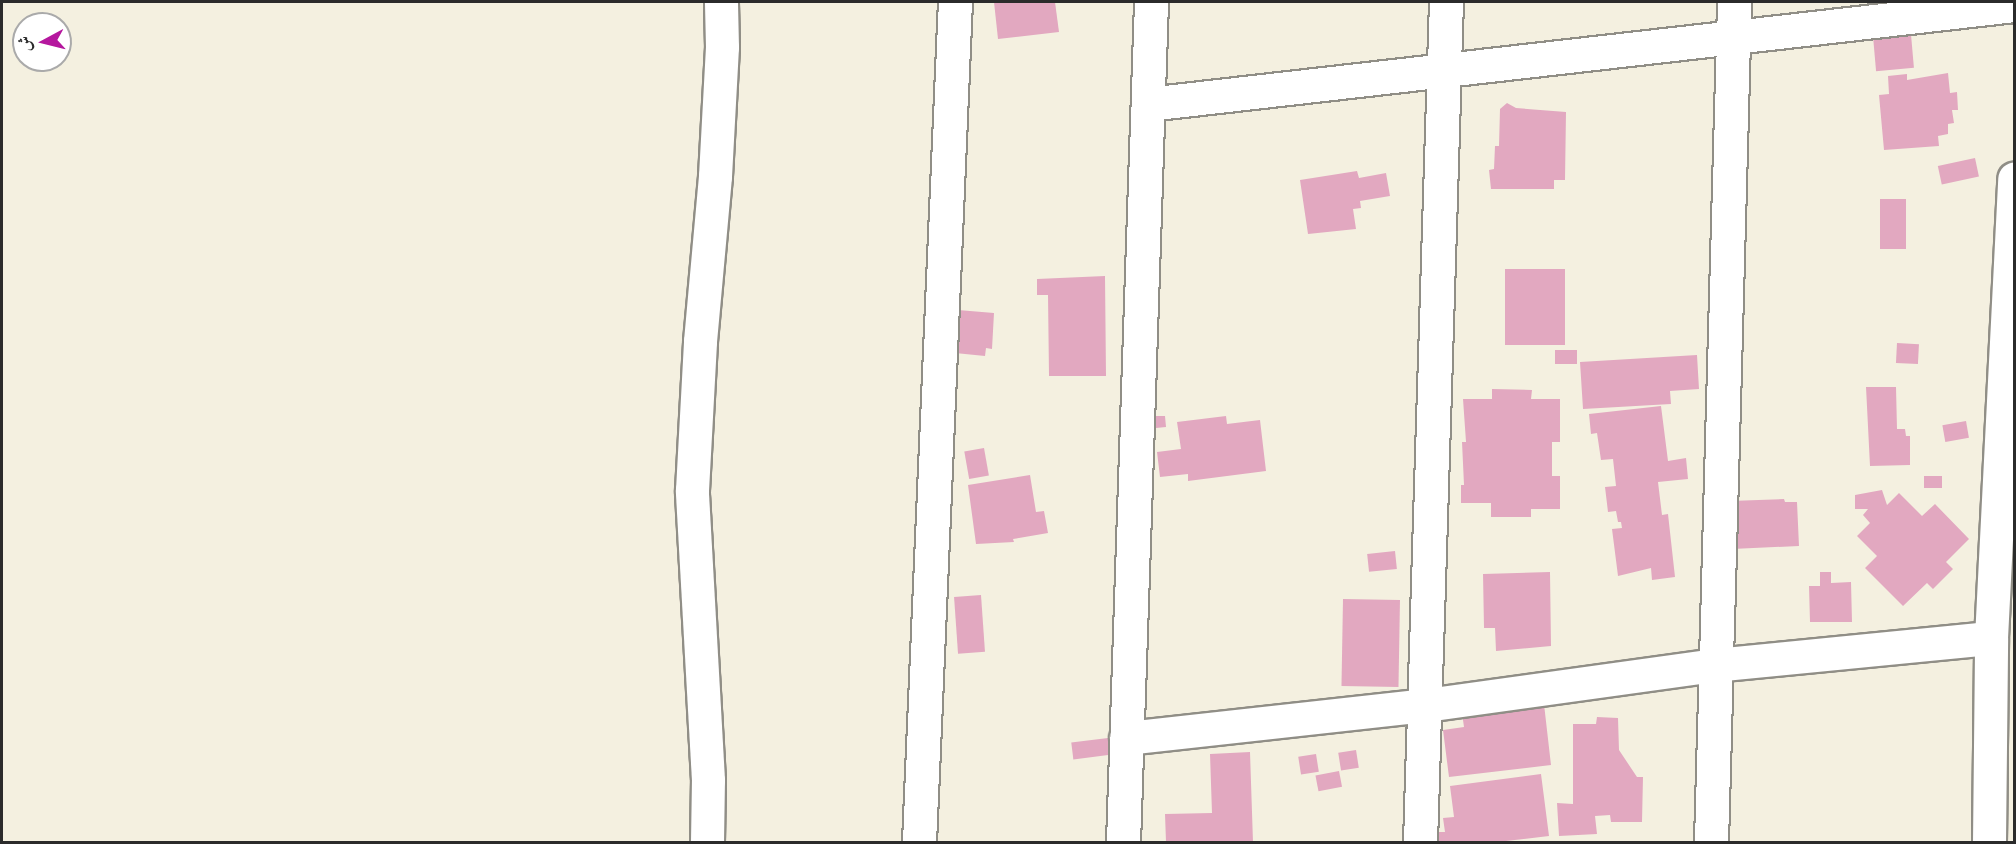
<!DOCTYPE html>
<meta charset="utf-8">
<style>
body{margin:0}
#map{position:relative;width:2016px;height:844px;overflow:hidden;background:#f4f0e0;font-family:"Old Standard TT",Amiri,serif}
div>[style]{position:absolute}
.building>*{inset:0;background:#e2a8c0;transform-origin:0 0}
.roads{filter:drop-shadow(2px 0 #908e86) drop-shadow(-2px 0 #908e86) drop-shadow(0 2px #908e86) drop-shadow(0 -2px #908e86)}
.street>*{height:33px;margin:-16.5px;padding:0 16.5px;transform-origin:16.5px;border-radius:16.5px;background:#fff}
span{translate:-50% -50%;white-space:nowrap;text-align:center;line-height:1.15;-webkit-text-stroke:4.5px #fff;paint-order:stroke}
.frame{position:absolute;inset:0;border:3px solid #2b2b2b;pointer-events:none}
.north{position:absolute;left:12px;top:12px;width:60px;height:60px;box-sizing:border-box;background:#fff;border:2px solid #aaa;border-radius:50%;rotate:263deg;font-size:16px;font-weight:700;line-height:24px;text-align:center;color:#2b2b2b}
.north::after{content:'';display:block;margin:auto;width:21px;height:27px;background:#b5179e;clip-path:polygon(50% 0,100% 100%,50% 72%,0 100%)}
</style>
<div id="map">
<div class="building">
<i style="clip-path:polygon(994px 2px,1055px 2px,1059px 32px,998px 39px)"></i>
<i style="left:1910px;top:23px;width:45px;height:38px;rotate:85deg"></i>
<i style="clip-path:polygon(1948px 73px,1950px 93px,1957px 92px,1958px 110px,1952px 110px,1954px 123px,1948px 124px,1948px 134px,1938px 136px,1939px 146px,1884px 150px,1879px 95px,1889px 94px,1888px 76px,1907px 74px,1907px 80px)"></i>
<i style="clip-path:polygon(1507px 103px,1516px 108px,1566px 112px,1565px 180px,1554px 180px,1554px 189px,1491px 189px,1489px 170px,1494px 169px,1495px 146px,1499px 146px,1500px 109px)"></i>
<i style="left:1975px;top:158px;width:19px;height:38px;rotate:78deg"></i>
<i style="clip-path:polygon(1357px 171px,1359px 178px,1386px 173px,1390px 196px,1360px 201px,1361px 208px,1353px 209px,1356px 229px,1308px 234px,1300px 180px)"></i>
<i style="left:1880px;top:199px;width:26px;height:50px"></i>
<i style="left:1505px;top:269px;width:60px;height:76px"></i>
<i style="clip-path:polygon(1105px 276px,1106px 376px,1049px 376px,1048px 295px,1037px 295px,1037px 279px)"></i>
<i style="clip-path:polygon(958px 310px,994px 313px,992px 349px,986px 348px,985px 356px,955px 353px)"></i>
<i style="left:1897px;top:343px;width:22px;height:20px;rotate:3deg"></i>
<i style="left:1577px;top:350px;width:14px;height:22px;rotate:90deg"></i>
<i style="clip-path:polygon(1697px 355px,1699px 389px,1670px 391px,1671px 404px,1583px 409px,1580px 362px)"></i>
<i style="clip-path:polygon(1866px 387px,1896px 387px,1897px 429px,1905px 429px,1906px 436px,1910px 436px,1910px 465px,1870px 466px)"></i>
<i style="clip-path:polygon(1492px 389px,1532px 390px,1531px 399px,1560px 399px,1560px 442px,1552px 442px,1552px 476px,1560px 476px,1560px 509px,1531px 509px,1531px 517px,1491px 517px,1491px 503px,1461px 503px,1461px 485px,1464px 485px,1462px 442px,1466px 442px,1463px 399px,1492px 399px)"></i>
<i style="clip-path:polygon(1661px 406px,1668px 461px,1686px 458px,1688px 479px,1658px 482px,1662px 515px,1668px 514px,1675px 577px,1652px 580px,1651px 568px,1618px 576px,1612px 529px,1622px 528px,1621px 522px,1618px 522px,1616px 511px,1608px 512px,1605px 487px,1616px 486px,1613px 459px,1601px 460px,1597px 433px,1591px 434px,1589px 414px)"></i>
<i style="clip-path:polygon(1156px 416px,1165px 416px,1166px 427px,1156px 428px)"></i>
<i style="clip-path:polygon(1226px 416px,1227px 424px,1260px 420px,1266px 471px,1188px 481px,1188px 474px,1160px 477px,1157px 452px,1181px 449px,1177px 422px)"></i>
<i style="left:1966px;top:421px;width:17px;height:24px;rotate:80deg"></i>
<i style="left:984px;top:448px;width:28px;height:20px;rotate:80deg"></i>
<i style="clip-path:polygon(1030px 475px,1036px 512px,1044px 511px,1048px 533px,1013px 539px,1014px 542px,976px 544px,968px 485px)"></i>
<i style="left:1924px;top:476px;width:18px;height:12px"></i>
<i style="clip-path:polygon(1882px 490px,1887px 505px,1899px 493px,1922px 516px,1935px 504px,1969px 539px,1946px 562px,1953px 569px,1933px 589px,1927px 583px,1903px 606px,1865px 568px,1877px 556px,1857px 536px,1870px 523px,1863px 515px,1868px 509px,1855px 509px,1855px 495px)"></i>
<i style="clip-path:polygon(1784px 499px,1785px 502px,1797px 502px,1799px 546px,1732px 549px,1730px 501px)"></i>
<i style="left:1395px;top:551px;width:18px;height:28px;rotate:84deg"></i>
<i style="clip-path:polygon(1550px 572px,1551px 646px,1496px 651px,1495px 628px,1484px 628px,1483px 574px)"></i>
<i style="clip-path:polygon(1820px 572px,1831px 572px,1831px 583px,1851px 582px,1852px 622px,1810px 622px,1809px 586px,1820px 586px)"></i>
<i style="left:981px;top:595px;width:57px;height:27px;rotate:86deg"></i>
<i style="left:1343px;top:599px;width:57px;height:87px;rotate:1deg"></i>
<i style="clip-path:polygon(1544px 704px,1551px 765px,1449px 777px,1443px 730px,1464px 727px,1461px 706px)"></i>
<i style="clip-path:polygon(1597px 717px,1618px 718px,1619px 750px,1637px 777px,1643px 777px,1642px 822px,1611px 822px,1610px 815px,1595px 816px,1597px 834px,1559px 836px,1557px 803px,1573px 804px,1573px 724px,1596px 724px)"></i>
<i style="left:1108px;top:738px;width:17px;height:37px;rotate:83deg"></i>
<i style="left:1356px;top:750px;width:18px;height:18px;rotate:81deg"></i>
<i style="clip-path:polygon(1250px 752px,1253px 842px,1166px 842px,1165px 814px,1212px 813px,1210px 754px)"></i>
<i style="left:1316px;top:754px;width:18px;height:18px;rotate:81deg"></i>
<i style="left:1339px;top:771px;width:16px;height:24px;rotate:79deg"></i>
<i style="clip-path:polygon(1541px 774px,1549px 836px,1497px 842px,1439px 842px,1438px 832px,1445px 832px,1443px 818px,1454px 817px,1450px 786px)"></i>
</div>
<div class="roads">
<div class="street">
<i style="left:1148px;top:104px;width:872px;rotate:-6.52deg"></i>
<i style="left:1126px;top:738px;width:302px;rotate:-6.3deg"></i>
<i style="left:1426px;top:705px;width:291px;rotate:-7.9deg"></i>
<i style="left:1714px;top:665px;width:278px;rotate:-5.6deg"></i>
<i style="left:707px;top:842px;width:62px;rotate:-89.1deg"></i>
<i style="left:708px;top:780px;width:290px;rotate:-93.2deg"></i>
<i style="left:692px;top:490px;width:149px;rotate:-86.9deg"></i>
<i style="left:700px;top:341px;width:166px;rotate:-84.8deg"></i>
<i style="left:715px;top:176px;width:129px;rotate:-86.9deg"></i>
<i style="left:722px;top:47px;width:45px;rotate:-91.3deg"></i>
<i style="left:919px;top:842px;width:841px;rotate:-87.55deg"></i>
<i style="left:1123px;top:842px;width:840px;rotate:-88.09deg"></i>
<i style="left:1420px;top:842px;width:840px;rotate:-88.23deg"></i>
<i style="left:1711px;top:842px;width:840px;rotate:-88.43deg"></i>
<i style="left:1989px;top:842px;width:204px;rotate:-89.4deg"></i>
<i style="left:1991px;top:638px;width:460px;rotate:-87.1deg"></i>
</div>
</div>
<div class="frame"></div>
<div class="north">ش</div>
</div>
